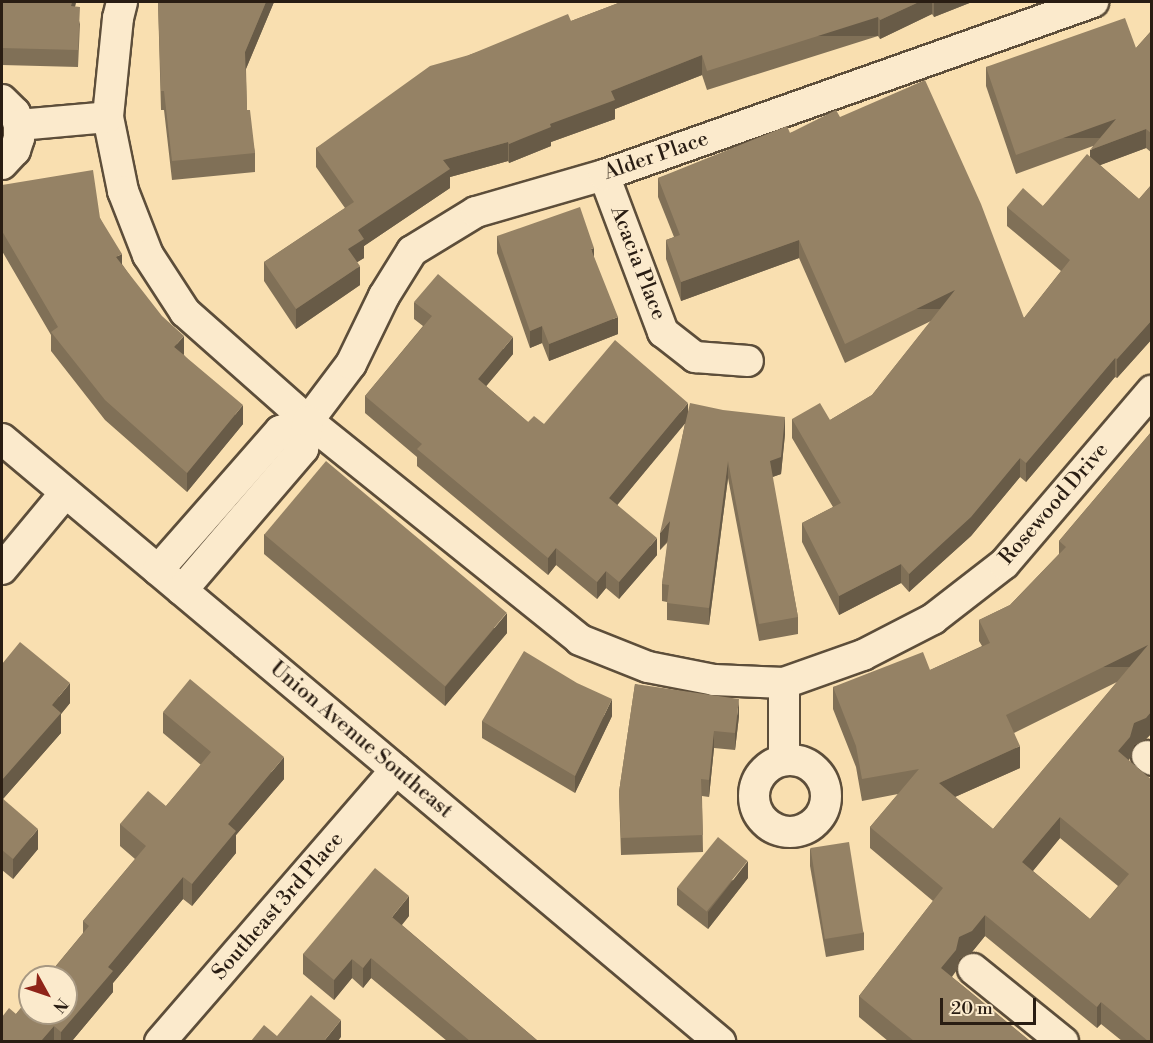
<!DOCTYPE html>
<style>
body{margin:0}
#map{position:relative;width:1153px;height:1043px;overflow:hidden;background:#f9dfb0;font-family:"Libre Bodoni",serif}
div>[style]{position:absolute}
.roads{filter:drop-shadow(2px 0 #5d4e3a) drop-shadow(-2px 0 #5d4e3a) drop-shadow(0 2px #5d4e3a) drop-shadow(0 -2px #5d4e3a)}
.street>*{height:30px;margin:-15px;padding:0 15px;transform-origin:15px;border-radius:15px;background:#fbeacc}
.street>.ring{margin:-15px;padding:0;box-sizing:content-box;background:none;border:30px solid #fbeacc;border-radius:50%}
.wall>*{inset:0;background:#807057}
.shaded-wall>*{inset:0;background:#685b47;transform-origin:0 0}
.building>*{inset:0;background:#958265;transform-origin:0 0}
span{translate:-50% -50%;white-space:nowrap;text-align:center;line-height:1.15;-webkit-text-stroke:4.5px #fbeacc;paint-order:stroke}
.street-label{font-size:21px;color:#291d13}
.frame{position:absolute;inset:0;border:3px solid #291d13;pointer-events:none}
.north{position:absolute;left:18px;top:965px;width:60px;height:60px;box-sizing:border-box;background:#fbeacc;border:2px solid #a79882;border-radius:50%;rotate:130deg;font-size:16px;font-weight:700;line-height:24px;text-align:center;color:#291d13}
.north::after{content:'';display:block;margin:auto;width:21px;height:27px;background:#8f2418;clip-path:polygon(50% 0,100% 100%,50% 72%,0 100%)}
.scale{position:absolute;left:940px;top:998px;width:96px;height:27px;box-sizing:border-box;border:3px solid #291d13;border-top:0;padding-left:8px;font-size:18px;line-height:21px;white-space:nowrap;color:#291d13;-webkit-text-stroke:4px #fbeacc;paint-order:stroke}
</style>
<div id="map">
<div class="roads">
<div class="street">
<i style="left:122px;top:2px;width:16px;rotate:104deg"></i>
<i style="left:118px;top:18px;width:100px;rotate:95.8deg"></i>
<i style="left:108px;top:117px;width:76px;rotate:78.5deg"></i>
<i style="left:123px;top:191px;width:69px;rotate:68.7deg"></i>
<i style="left:148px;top:255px;width:68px;rotate:57deg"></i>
<i style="left:185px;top:312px;width:164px;rotate:41.5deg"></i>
<i style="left:308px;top:421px;width:349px;rotate:38.8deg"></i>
<i style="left:580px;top:640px;width:73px;rotate:21.7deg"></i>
<i style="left:648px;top:667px;width:67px;rotate:11.1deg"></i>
<i style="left:714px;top:680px;width:70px;rotate:2.5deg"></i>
<i style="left:784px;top:683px;width:84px;rotate:-19.5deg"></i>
<i style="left:863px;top:655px;width:79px;rotate:-27.2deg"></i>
<i style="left:933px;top:619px;width:90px;rotate:-37.8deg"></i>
<i style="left:1004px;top:564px;width:228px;rotate:-49.5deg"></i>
<i style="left:2px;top:100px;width:18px;rotate:45deg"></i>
<i style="left:15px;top:113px;width:13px;rotate:72deg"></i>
<i style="left:19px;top:125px;width:13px;rotate:90deg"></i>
<i style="left:19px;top:138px;width:13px;rotate:108deg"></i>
<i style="left:15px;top:150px;width:19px;rotate:133deg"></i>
<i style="left:19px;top:125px;width:89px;rotate:-5.1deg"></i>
<i style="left:604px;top:175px;width:168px;rotate:69.4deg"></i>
<i style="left:663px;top:332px;width:41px;rotate:38deg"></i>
<i style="left:695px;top:357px;width:53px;rotate:4.3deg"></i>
<i style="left:308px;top:421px;width:71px;rotate:-53deg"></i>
<i style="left:351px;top:364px;width:76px;rotate:-64.1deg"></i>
<i style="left:384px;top:296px;width:53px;rotate:-58.1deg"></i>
<i style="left:412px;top:251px;width:75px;rotate:-31.4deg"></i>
<i style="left:476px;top:212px;width:133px;rotate:-16.1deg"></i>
<i style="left:604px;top:175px;width:519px;rotate:-19.48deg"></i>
<i style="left:2px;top:439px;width:938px;rotate:40.02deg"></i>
<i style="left:2px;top:569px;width:99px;rotate:-50.3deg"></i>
<i style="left:158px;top:570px;width:185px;rotate:-48.7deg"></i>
<i style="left:280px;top:431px;width:30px;rotate:-20deg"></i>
<i style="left:308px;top:421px;width:28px;rotate:100deg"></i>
<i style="left:303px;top:449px;width:186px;rotate:130.6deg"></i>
<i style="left:1147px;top:756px;width:6px;rotate:39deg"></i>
<i class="ring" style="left:754px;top:760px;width:42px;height:42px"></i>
<i style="left:784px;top:760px;width:77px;rotate:-90deg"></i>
<i style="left:973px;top:969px;width:116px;rotate:39deg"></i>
<i style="left:160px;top:1042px;width:360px;rotate:-49.1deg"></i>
</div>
</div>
<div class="wall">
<i style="clip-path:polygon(2px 2px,76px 2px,75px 7px,80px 24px,78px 67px,2px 65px)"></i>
<i style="clip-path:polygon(158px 2px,274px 2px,246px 69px,247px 110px,255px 153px,255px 172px,172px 180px,164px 110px,161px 110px)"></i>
<i style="clip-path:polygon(621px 2px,972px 2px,934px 17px,932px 14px,880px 39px,878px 36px,707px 90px,702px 75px,615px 109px,615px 119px,551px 142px,551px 146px,509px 163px,508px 161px,450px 177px,450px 188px,364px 246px,364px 258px,357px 262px,360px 285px,296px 329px,264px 281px,264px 262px,345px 208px,316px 167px,316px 148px,469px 55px,571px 21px)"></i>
<i style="clip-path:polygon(1152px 30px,1152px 153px,1146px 148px,1100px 165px,1139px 199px,1152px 184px,1152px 339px,1117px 378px,1115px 377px,1026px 482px,1020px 477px,971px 536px,909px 592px,901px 583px,839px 615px,802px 542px,802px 523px,833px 507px,792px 438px,792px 419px,830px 420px,872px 395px,931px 321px,845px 363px,799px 258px,681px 301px,666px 259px,666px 240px,674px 237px,658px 197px,658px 178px,790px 133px,840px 117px,1024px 318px,1061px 271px,1007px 226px,1007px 207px,1043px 206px,1090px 157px,1093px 146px,1016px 174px,986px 86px,986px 67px,1136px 48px)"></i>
<i style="clip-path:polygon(2px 185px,100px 218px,122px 264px,184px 355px,243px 424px,187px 492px,105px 420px,51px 351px,51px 335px,2px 251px)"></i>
<i style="clip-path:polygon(497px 236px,594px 258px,618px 334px,549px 361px,542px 343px,530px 348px,497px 253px)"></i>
<i style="clip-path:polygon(414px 302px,513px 354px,486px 386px,528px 422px,544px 424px,688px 412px,785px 434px,781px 474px,772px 477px,798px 617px,798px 634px,759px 641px,728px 478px,709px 625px,667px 620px,667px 602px,662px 601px,662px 584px,668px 542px,660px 550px,685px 423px,617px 505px,657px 555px,619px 599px,606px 588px,597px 599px,556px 565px,548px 575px,417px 466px,417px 457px,365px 413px,365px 396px,423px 326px,414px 319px)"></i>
<i style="clip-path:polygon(evenodd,1152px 431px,1152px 733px,1146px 739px,1134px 745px,1130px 758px,1129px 760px,1152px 1041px,1122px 1041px,1101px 1024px,1097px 1028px,985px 936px,972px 952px,959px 959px,956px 971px,952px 977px,1030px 1041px,888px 1041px,859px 1017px,859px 996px,933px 901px,870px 848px,870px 827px,898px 794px,862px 801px,856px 767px,833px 709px,833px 687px,930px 670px,982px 646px,979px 641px,979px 620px,1010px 605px,1059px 554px,1059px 541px,1152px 431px,1117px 682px,993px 829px,955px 797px,1020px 768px,1014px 733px,1117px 682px,1152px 431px,1060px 838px,1118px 886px,1090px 919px,1033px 871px,1060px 838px)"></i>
<i style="clip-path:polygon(264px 534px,507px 633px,445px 706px,264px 554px)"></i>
<i style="clip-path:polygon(2px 664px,70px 703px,61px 714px,61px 733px,3px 799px,38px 849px,13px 879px,2px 870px)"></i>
<i style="clip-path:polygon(635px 684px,739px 716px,735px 750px,714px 748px,709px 797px,702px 796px,703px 852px,621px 855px,619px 792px)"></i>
<i style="clip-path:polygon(163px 712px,284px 779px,236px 835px,236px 853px,192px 906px,183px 899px,113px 983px,113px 992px,72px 1041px,2px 1041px,16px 1014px,83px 933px,83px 921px,135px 859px,120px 846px,120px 824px,166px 806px,201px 765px,163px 733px)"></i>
<i style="clip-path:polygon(612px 716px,575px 793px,482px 738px,482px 721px)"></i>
<i style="clip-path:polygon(810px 848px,864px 933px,864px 950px,826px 957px,810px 866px)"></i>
<i style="clip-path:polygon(748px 878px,708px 929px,677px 905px,677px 888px)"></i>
<i style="clip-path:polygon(409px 916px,402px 925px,538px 1041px,447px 1041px,371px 978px,363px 988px,352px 978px,334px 1000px,303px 974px,303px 954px)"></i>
</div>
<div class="shaded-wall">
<i style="clip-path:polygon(72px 2px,76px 2px,71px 23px,71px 6px)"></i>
<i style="clip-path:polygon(266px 2px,274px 2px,245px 71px,245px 52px)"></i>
<i style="clip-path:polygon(919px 2px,932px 2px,932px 14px,880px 39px,880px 20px)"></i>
<i style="clip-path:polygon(934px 2px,972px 2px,934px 17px)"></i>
<i style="left:878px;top:17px;width:19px;height:179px;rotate:90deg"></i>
<i style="clip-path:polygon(702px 55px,702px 75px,615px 109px,615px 119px,551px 142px,551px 146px,509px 163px,509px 144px,611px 91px)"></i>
<i style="left:1116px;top:119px;width:19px;height:106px;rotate:90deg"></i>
<i style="clip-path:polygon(1146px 129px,1146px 148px,1090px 169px,1090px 150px)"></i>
<i style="clip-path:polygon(508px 142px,508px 161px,450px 177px,450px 188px,364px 246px,364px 258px,348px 268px,348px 249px,358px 230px,443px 160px)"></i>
<i style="clip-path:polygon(799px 240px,799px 258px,681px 301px,681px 282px)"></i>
<i style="clip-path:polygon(594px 248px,594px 265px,591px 249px)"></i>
<i style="clip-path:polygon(122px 254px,122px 273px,116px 257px)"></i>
<i style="clip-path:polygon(360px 266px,360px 285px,296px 329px,296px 309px)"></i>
<i style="left:955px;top:290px;width:19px;height:123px;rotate:90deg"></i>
<i style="clip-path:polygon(618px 317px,618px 334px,549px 361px,549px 344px)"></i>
<i style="clip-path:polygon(1152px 320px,1152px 339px,1117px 378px,1117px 359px)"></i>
<i style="clip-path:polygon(542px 326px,542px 343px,530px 348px,530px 331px)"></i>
<i style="clip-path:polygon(184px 336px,184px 355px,174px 347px)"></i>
<i style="clip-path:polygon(513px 337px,513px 354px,478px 396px,478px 379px)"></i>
<i style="clip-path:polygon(1115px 358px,1115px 377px,1026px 482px,1026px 463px)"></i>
<i style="clip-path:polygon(688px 403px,688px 420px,609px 515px,609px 498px)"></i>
<i style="clip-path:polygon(243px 405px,243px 424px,187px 492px,187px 473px)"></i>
<i style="clip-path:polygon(785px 417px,785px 434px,781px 474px,770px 478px,770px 461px)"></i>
<i style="clip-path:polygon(1020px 458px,1020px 477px,971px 536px,909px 592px,909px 574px)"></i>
<i style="clip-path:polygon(728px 461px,728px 478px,709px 625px,709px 608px)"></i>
<i style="clip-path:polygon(670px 521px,670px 538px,660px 550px,660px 533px)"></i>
<i style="clip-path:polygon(657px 538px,657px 555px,619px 599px,619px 582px)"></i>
<i style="clip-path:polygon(556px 548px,556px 565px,548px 575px,548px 558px)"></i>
<i style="clip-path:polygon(901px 564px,901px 583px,839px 615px,839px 596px)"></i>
<i style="clip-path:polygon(606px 571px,606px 588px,597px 599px,597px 582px)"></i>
<i style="clip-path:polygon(507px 613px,507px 633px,445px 706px,445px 687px)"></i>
<i style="left:1148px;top:645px;width:22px;height:158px;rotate:90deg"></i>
<i style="clip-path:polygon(70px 683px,70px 703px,61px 714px,61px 733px,2px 800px,2px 780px,52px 705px)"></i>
<i style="clip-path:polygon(612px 699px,612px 716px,575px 793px,575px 776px)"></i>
<i style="clip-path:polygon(739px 699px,739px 716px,735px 750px,735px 733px)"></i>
<i style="clip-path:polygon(1152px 711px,1152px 733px,1146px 739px,1134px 745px,1130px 758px,1118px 773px,1118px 751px,1134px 723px)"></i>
<i style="clip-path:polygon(714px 731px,714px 748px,709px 797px,709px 780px)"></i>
<i style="clip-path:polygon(1020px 746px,1020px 768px,939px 804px,939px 783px)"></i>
<i style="clip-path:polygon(284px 757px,284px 779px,236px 835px,236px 853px,192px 906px,192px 884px,228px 824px)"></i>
<i style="clip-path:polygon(1060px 817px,1060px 838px,1022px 884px,1022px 862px)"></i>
<i style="clip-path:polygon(38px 829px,38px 849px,13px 879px,13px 859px)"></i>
<i style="clip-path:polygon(748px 861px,748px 878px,708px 929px,708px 912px)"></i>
<i style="clip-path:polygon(183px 877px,183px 899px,113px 983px,113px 992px,72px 1041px,61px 1041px,61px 1032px,108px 967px)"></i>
<i style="clip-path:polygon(409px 896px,409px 916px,392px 936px,392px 917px)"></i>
<i style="clip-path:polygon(985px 915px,985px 936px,972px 952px,959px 959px,956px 971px,941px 990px,941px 968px,959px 937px)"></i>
<i style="clip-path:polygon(371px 958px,371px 978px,363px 988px,363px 968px)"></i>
<i style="clip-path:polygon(352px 959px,352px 978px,334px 1000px,334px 980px)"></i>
<i style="clip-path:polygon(1101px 1002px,1101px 1024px,1097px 1028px,1097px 1007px)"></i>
<i style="clip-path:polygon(341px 1020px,341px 1037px,338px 1041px,324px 1041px)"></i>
<i style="clip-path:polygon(54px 1026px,54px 1041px,41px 1041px)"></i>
</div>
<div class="building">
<i style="clip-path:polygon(2px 2px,72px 2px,71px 6px,80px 7px,78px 50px,2px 48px)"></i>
<i style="clip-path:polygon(158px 2px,266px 2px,245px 52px,247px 110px,250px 110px,255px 153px,172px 161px,164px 91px,161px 91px)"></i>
<i style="clip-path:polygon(621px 2px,919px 2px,880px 20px,878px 17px,707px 71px,702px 55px,611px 91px,615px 100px,550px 124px,551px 127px,509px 144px,508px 142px,443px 160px,450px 169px,358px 230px,364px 239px,348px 249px,360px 266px,296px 309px,264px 262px,354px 202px,316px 148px,430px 66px,469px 55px,568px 14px,571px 21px)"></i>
<i style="clip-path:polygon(1125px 18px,1136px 48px,1152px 30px,1152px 134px,1146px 129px,1090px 150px,1116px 119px,1016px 155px,986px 67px)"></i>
<i style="clip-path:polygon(925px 80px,981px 204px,1024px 318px,1070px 260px,1007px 207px,1023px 188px,1043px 206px,1087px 154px,1139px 199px,1152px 184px,1152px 320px,1117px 359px,1115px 358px,1026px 463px,1020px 458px,971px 517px,909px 574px,901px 564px,839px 596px,802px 523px,841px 503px,792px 419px,820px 403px,830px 420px,872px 395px,955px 290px,845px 344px,799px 240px,681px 282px,666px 240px,680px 235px,658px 178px,787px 126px,790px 133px,836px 110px,840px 117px)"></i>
<i style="clip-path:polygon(93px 170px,100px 218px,122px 254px,116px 257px,162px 316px,184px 336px,174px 347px,243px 405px,187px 473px,105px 400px,51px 332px,58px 327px,2px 231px,2px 185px)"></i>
<i style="clip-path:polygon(580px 207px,594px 248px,591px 249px,618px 317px,549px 344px,542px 326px,530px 331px,497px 236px)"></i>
<i style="clip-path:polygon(438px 274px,513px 337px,478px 379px,528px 422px,534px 416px,544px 424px,615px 340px,688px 403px,609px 498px,657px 538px,619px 582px,606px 571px,597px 582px,556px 548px,548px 558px,417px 449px,422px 444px,365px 396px,432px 316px,414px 302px)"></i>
<i style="clip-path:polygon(690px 403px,723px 410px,785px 417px,781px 457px,770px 461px,798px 617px,759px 624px,728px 461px,709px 608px,667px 603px,669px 585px,662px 584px,670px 521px,660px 533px)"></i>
<i style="clip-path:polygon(evenodd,1152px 431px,1152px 711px,1146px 718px,1134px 723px,1130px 737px,1118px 751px,1152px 780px,1152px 1041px,1148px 1041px,1101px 1002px,1097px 1007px,985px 915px,972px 931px,959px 937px,956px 950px,941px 968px,1030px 1041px,914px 1041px,859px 996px,943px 888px,870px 827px,919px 769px,862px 779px,856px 746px,833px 687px,923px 652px,930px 670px,990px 643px,979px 620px,1010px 605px,1066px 547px,1059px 541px,1152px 431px,1148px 645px,993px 829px,939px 783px,1020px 746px,1006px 715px,1148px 645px,1152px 431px,1060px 817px,1129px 874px,1090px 919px,1022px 862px,1060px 817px)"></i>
<i style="left:326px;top:461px;width:236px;height:96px;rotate:40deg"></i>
<i style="clip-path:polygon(20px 642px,70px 683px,52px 705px,61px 713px,2px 780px,2px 664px)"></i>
<i style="clip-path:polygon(524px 651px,577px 683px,612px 699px,575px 776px,482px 721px)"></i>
<i style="clip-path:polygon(190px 679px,284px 757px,228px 824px,236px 831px,192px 884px,183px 877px,108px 967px,113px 971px,61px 1032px,54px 1026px,41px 1041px,2px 1041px,2px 1017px,9px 1008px,16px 1014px,30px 997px,30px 1013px,66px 1013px,66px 977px,47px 977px,89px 926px,83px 921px,146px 846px,120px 824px,148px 791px,166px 806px,211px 752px,163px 712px)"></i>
<i style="clip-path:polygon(635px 684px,739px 699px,735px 733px,714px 731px,709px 780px,701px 779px,703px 835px,621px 838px,619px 792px)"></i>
<i style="clip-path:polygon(2px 798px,38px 829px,13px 859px,2px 850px)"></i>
<i style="left:718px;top:837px;width:38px;height:65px;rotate:39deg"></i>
<i style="left:849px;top:842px;width:92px;height:39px;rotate:81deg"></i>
<i style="clip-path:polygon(375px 868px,409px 896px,392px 917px,538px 1041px,470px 1041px,371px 958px,363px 968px,352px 959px,334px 980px,303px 954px)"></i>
<i style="clip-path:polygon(311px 995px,341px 1020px,324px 1041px,251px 1041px,264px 1025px,277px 1036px)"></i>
</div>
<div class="street-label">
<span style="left:656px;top:156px;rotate:-19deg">Alder Place</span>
<span style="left:638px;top:263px;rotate:69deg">Acacia Place</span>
<span style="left:1054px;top:504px;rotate:-49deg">Rosewood Drive</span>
<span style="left:361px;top:740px;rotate:40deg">Union Avenue Southeast</span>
<span style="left:278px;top:906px;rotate:-49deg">Southeast 3rd Place</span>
</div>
<div class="frame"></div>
<div class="north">N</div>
<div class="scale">20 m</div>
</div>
